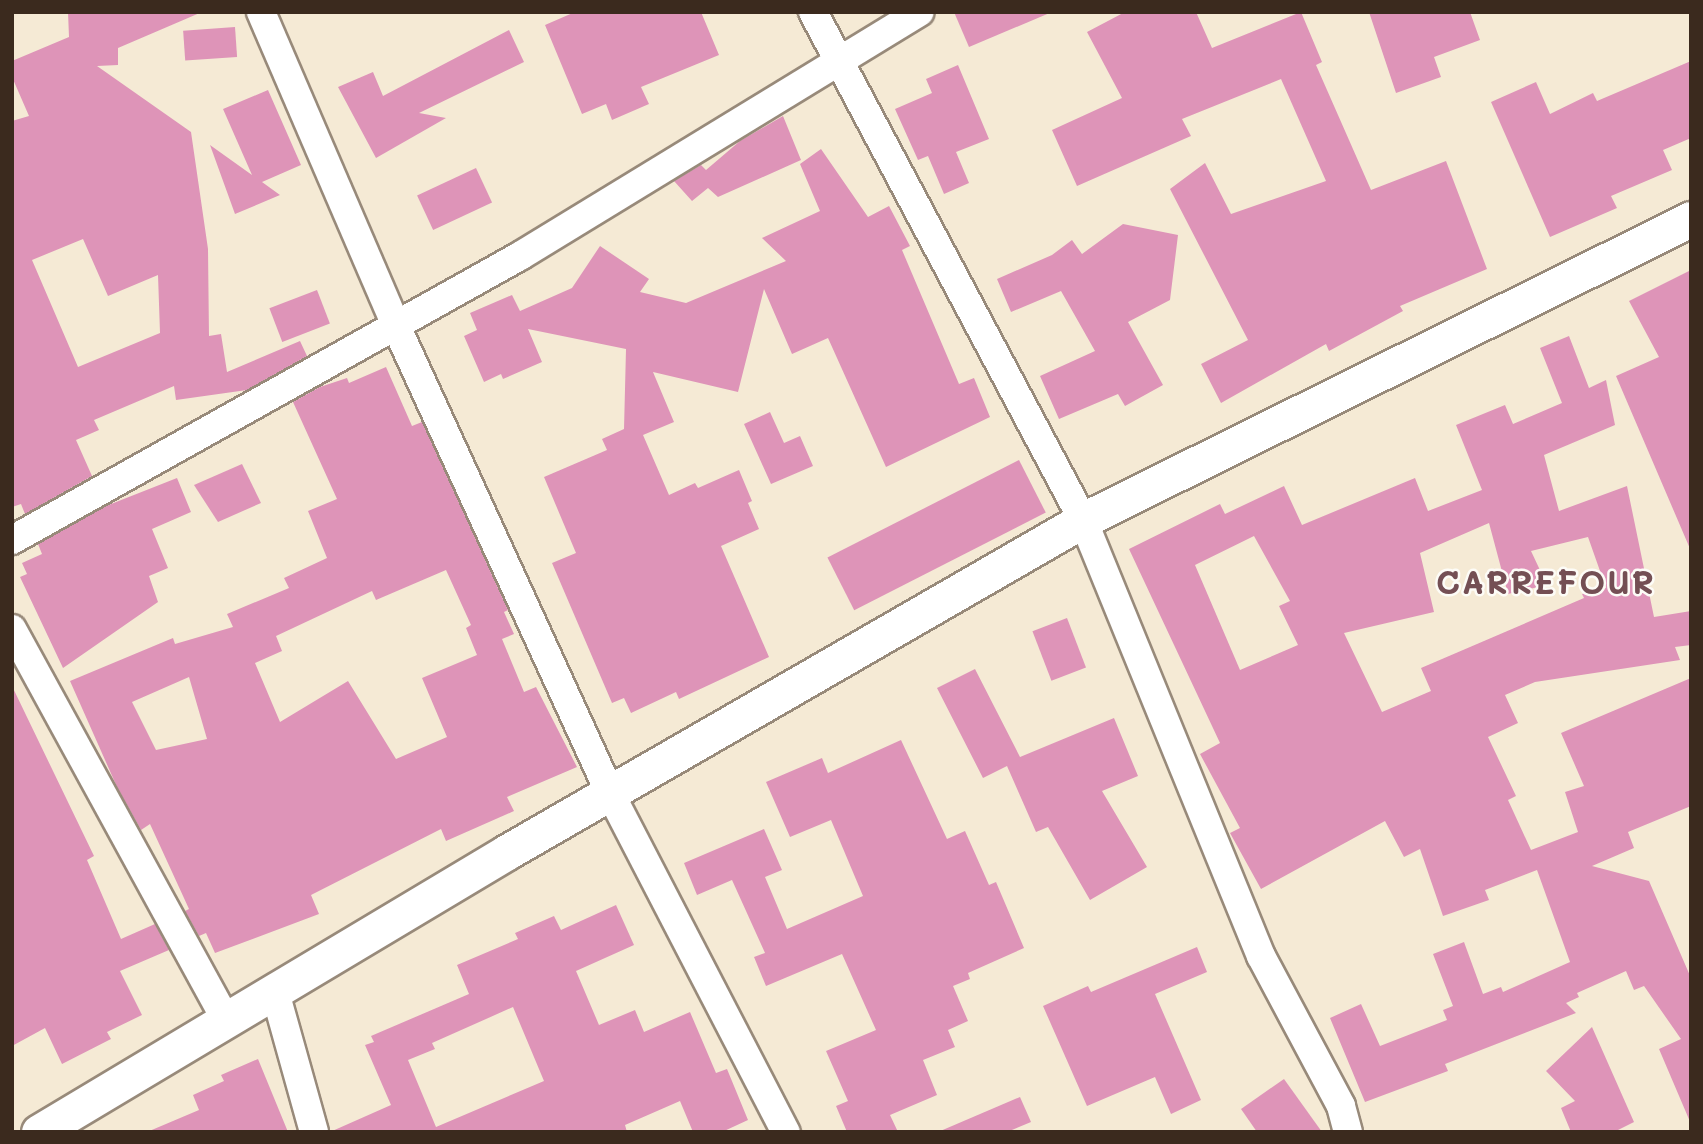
<!DOCTYPE html>
<style>
body{margin:0}
#map{position:relative;width:1703px;height:1144px;overflow:hidden;background:#f5ead5;font-family:Mali,sans-serif}
div>[style]{position:absolute}
.building>*{inset:0;background:#de94b8;transform-origin:0 0}
.roads{filter:drop-shadow(2px 0 #988a7a) drop-shadow(-2px 0 #988a7a) drop-shadow(0 2px #988a7a) drop-shadow(0 -2px #988a7a)}
.minor>*{height:28px;margin:-14px;padding:0 14px;transform-origin:14px;border-radius:14px;background:#fff}
.tertiary>*{height:35px;margin:-17.5px;padding:0 17.5px;transform-origin:17.5px;border-radius:17.5px;background:#fff}
span{translate:-50% -50%;white-space:nowrap;text-align:center;line-height:1.15;-webkit-text-stroke:5px #fdfcf7;paint-order:stroke}
.district-label{font-size:32px;color:#744f54;font-weight:700;letter-spacing:2px}
.frame{position:absolute;inset:0;border:14px solid #3b2a1e;pointer-events:none}
</style>
<div id="map">
<div class="building">
<i style="clip-path:polygon(evenodd,68px 12px,202px 12px,118px 48px,118px 65px,97px 66px,191px 132px,208px 249px,209px 336px,221px 334px,227px 372px,300px 341px,307px 356px,247px 390px,176px 400px,174px 386px,94px 420px,99px 430px,76px 440px,92px 476px,25px 514px,21px 504px,12px 507px,12px 121px,29px 116px,12px 77px,12px 61px,69px 37px,68px 12px,83px 239px,108px 296px,158px 275px,160px 333px,78px 367px,32px 260px,83px 239px)"></i>
<i style="clip-path:polygon(575px 12px,701px 12px,719px 55px,641px 87px,649px 104px,612px 120px,606px 104px,582px 114px,545px 25px)"></i>
<i style="clip-path:polygon(954px 12px,1052px 12px,969px 47px)"></i>
<i style="clip-path:polygon(1125px 12px,1196px 12px,1212px 48px,1301px 12px,1322px 62px,1316px 65px,1371px 190px,1446px 161px,1487px 269px,1400px 306px,1403px 311px,1329px 351px,1326px 344px,1221px 403px,1201px 364px,1248px 340px,1170px 189px,1205px 163px,1231px 214px,1326px 181px,1281px 79px,1182px 119px,1191px 136px,1077px 186px,1052px 130px,1122px 98px,1087px 32px)"></i>
<i style="clip-path:polygon(1369px 12px,1470px 12px,1480px 40px,1434px 57px,1441px 77px,1396px 93px)"></i>
<i style="left:235px;top:27px;width:30px;height:52px;rotate:86deg"></i>
<i style="clip-path:polygon(509px 30px,524px 62px,419px 113px,446px 118px,376px 158px,338px 87px,373px 72px,383px 96px)"></i>
<i style="clip-path:polygon(1691px 61px,1691px 138px,1663px 150px,1672px 170px,1611px 196px,1617px 208px,1550px 237px,1491px 102px,1536px 82px,1550px 114px,1593px 93px,1597px 101px)"></i>
<i style="clip-path:polygon(958px 65px,989px 139px,956px 152px,969px 183px,944px 194px,928px 156px,918px 160px,895px 109px,932px 93px,926px 79px)"></i>
<i style="clip-path:polygon(268px 90px,301px 165px,262px 182px,280px 195px,235px 214px,210px 145px,252px 175px,223px 109px)"></i>
<i style="clip-path:polygon(783px 116px,801px 160px,718px 197px,708px 188px,692px 201px,674px 181px,701px 165px,706px 170px,740px 141px)"></i>
<i style="clip-path:polygon(821px 149px,868px 217px,889px 206px,910px 246px,902px 250px,959px 384px,974px 378px,990px 417px,886px 467px,828px 338px,792px 354px,764px 289px,738px 392px,653px 372px,674px 422px,643px 435px,669px 495px,695px 483px,698px 488px,739px 470px,752px 501px,748px 503px,759px 529px,721px 546px,769px 657px,679px 699px,676px 692px,631px 713px,624px 698px,612px 703px,552px 563px,576px 553px,544px 477px,607px 450px,602px 439px,624px 429px,626px 349px,528px 329px,542px 362px,503px 379px,501px 374px,484px 382px,464px 336px,477px 330px,470px 313px,512px 295px,520px 311px,572px 288px,600px 246px,649px 279px,640px 292px,686px 303px,786px 261px,762px 238px,820px 211px,800px 164px)"></i>
<i style="left:476px;top:168px;width:38px;height:65px;rotate:65deg"></i>
<i style="clip-path:polygon(1123px 224px,1178px 235px,1170px 300px,1128px 322px,1163px 385px,1125px 406px,1118px 394px,1059px 419px,1040px 376px,1095px 351px,1061px 291px,1011px 312px,997px 279px,1052px 255px,1072px 240px,1082px 254px)"></i>
<i style="clip-path:polygon(1691px 270px,1691px 551px,1616px 376px,1659px 357px,1629px 301px)"></i>
<i style="left:317px;top:290px;width:36px;height:51px;rotate:69deg"></i>
<i style="clip-path:polygon(evenodd,1569px 336px,1589px 388px,1606px 380px,1615px 425px,1544px 455px,1559px 511px,1627px 486px,1654px 617px,1691px 611px,1691px 645px,1675px 647px,1680px 660px,1535px 682px,1505px 695px,1518px 723px,1488px 737px,1516px 796px,1508px 800px,1531px 850px,1578px 832px,1565px 792px,1584px 786px,1561px 733px,1691px 678px,1691px 806px,1628px 832px,1634px 848px,1592px 866px,1649px 881px,1691px 978px,1691px 1124px,1659px 1049px,1681px 1039px,1644px 986px,1634px 990px,1626px 971px,1577px 993px,1579px 997px,1566px 1003px,1576px 1013px,1445px 1064px,1448px 1071px,1365px 1102px,1330px 1018px,1361px 1004px,1380px 1046px,1447px 1020px,1443px 1010px,1453px 1006px,1433px 954px,1464px 942px,1483px 994px,1501px 987px,1503px 992px,1570px 962px,1537px 870px,1485px 890px,1489px 900px,1443px 916px,1420px 849px,1404px 857px,1385px 821px,1261px 889px,1230px 833px,1240px 828px,1200px 754px,1220px 743px,1129px 549px,1220px 504px,1225px 514px,1284px 486px,1302px 525px,1415px 478px,1428px 511px,1482px 490px,1456px 425px,1505px 405px,1513px 424px,1562px 403px,1540px 348px,1569px 336px,1489px 523px,1508px 594px,1547px 585px,1531px 551px,1588px 537px,1606px 588px,1582px 594px,1584px 598px,1421px 668px,1431px 691px,1382px 712px,1344px 633px,1434px 612px,1420px 553px,1489px 523px,1569px 336px,1254px 536px,1290px 601px,1279px 606px,1298px 645px,1240px 670px,1195px 565px,1254px 536px)"></i>
<i style="clip-path:polygon(evenodd,386px 367px,412px 426px,422px 422px,508px 610px,504px 612px,514px 634px,502px 639px,524px 692px,536px 687px,577px 767px,507px 797px,514px 811px,446px 841px,441px 829px,311px 895px,319px 914px,215px 953px,206px 933px,199px 936px,185px 911px,189px 909px,150px 824px,141px 830px,117px 787px,70px 681px,173px 638px,175px 644px,233px 627px,227px 614px,289px 588px,284px 578px,327px 558px,308px 511px,337px 499px,293px 402px,320px 387px,347px 378px,349px 383px,386px 367px,446px 570px,471px 625px,466px 628px,477px 655px,422px 678px,447px 737px,396px 759px,348px 681px,280px 722px,255px 663px,282px 651px,276px 636px,372px 591px,376px 600px,446px 570px,386px 367px,189px 677px,207px 739px,156px 750px,132px 702px,189px 677px)"></i>
<i style="clip-path:polygon(770px 412px,784px 443px,800px 436px,813px 466px,771px 484px,744px 424px)"></i>
<i style="left:1019px;top:460px;width:59px;height:215px;rotate:63deg"></i>
<i style="clip-path:polygon(242px 464px,261px 503px,218px 522px,194px 485px)"></i>
<i style="clip-path:polygon(177px 478px,191px 512px,152px 529px,168px 568px,149px 576px,158px 602px,63px 668px,20px 577px,27px 574px,22px 563px,42px 554px,38px 544px,106px 506px)"></i>
<i style="left:1067px;top:618px;width:53px;height:37px;rotate:69deg"></i>
<i style="clip-path:polygon(975px 669px,1020px 757px,1114px 718px,1138px 776px,1102px 791px,1147px 867px,1090px 900px,1048px 827px,1036px 832px,1007px 766px,983px 778px,937px 688px)"></i>
<i style="clip-path:polygon(12px 686px,94px 856px,87px 860px,121px 939px,155px 924px,169px 950px,120px 971px,142px 1015px,107px 1032px,111px 1039px,62px 1064px,45px 1028px,12px 1046px)"></i>
<i style="clip-path:polygon(901px 740px,947px 839px,965px 831px,989px 885px,996px 882px,1024px 948px,968px 973px,970px 979px,953px 986px,968px 1021px,948px 1030px,955px 1047px,923px 1060px,937px 1095px,890px 1115px,898px 1132px,847px 1132px,836px 1106px,848px 1101px,826px 1051px,876px 1030px,842px 954px,766px 986px,754px 957px,765px 953px,732px 880px,697px 895px,684px 863px,764px 829px,782px 870px,765px 877px,787px 929px,863px 896px,831px 820px,790px 837px,766px 782px,822px 758px,828px 773px)"></i>
<i style="clip-path:polygon(evenodd,616px 905px,634px 945px,576px 971px,599px 1025px,635px 1010px,644px 1032px,690px 1012px,716px 1073px,727px 1069px,748px 1120px,722px 1132px,693px 1132px,680px 1101px,625px 1125px,627px 1132px,330px 1132px,391px 1105px,365px 1045px,374px 1042px,371px 1036px,469px 994px,457px 965px,518px 939px,515px 933px,554px 916px,561px 930px,616px 905px,513px 1007px,544px 1081px,436px 1127px,408px 1060px,435px 1049px,432px 1043px,513px 1007px)"></i>
<i style="clip-path:polygon(1197px 947px,1207px 972px,1155px 994px,1201px 1100px,1171px 1114px,1155px 1077px,1087px 1106px,1043px 1006px,1088px 986px,1091px 992px)"></i>
<i style="clip-path:polygon(1592px 1027px,1634px 1122px,1614px 1132px,1571px 1132px,1561px 1108px,1575px 1101px,1546px 1071px)"></i>
<i style="clip-path:polygon(258px 1059px,288px 1132px,147px 1132px,199px 1110px,193px 1095px,224px 1081px,221px 1075px)"></i>
<i style="clip-path:polygon(1284px 1079px,1322px 1132px,1257px 1132px,1241px 1109px)"></i>
<i style="clip-path:polygon(1020px 1097px,1031px 1122px,1007px 1132px,938px 1132px)"></i>
</div>
<div class="roads">
<div class="minor">
<i style="left:261px;top:12px;width:342px;rotate:66.7deg"></i>
<i style="left:396px;top:326px;width:514px;rotate:65.38deg"></i>
<i style="left:610px;top:793px;width:382px;rotate:62.6deg"></i>
<i style="left:813px;top:12px;width:575px;rotate:62.01deg"></i>
<i style="left:1083px;top:520px;width:471px;rotate:67.8deg"></i>
<i style="left:1261px;top:956px;width:170px;rotate:61.9deg"></i>
<i style="left:1341px;top:1106px;width:27px;rotate:75deg"></i>
<i style="left:12px;top:540px;width:582px;rotate:-29.21deg"></i>
<i style="left:520px;top:256px;width:468px;rotate:-31.4deg"></i>
<i style="left:12px;top:629px;width:446px;rotate:61.3deg"></i>
<i style="left:275px;top:992px;width:145px;rotate:74.4deg"></i>
</div>
<div class="tertiary">
<i style="left:39px;top:1132px;width:545px;rotate:-30.89deg"></i>
<i style="left:507px;top:852px;width:665px;rotate:-29.96deg"></i>
<i style="left:1083px;top:520px;width:678px;rotate:-26.34deg"></i>
</div>
</div>
<div class="district-label">
<span style="left:1546px;top:581px">CARREFOUR</span>
</div>
<div class="frame"></div>
</div>
